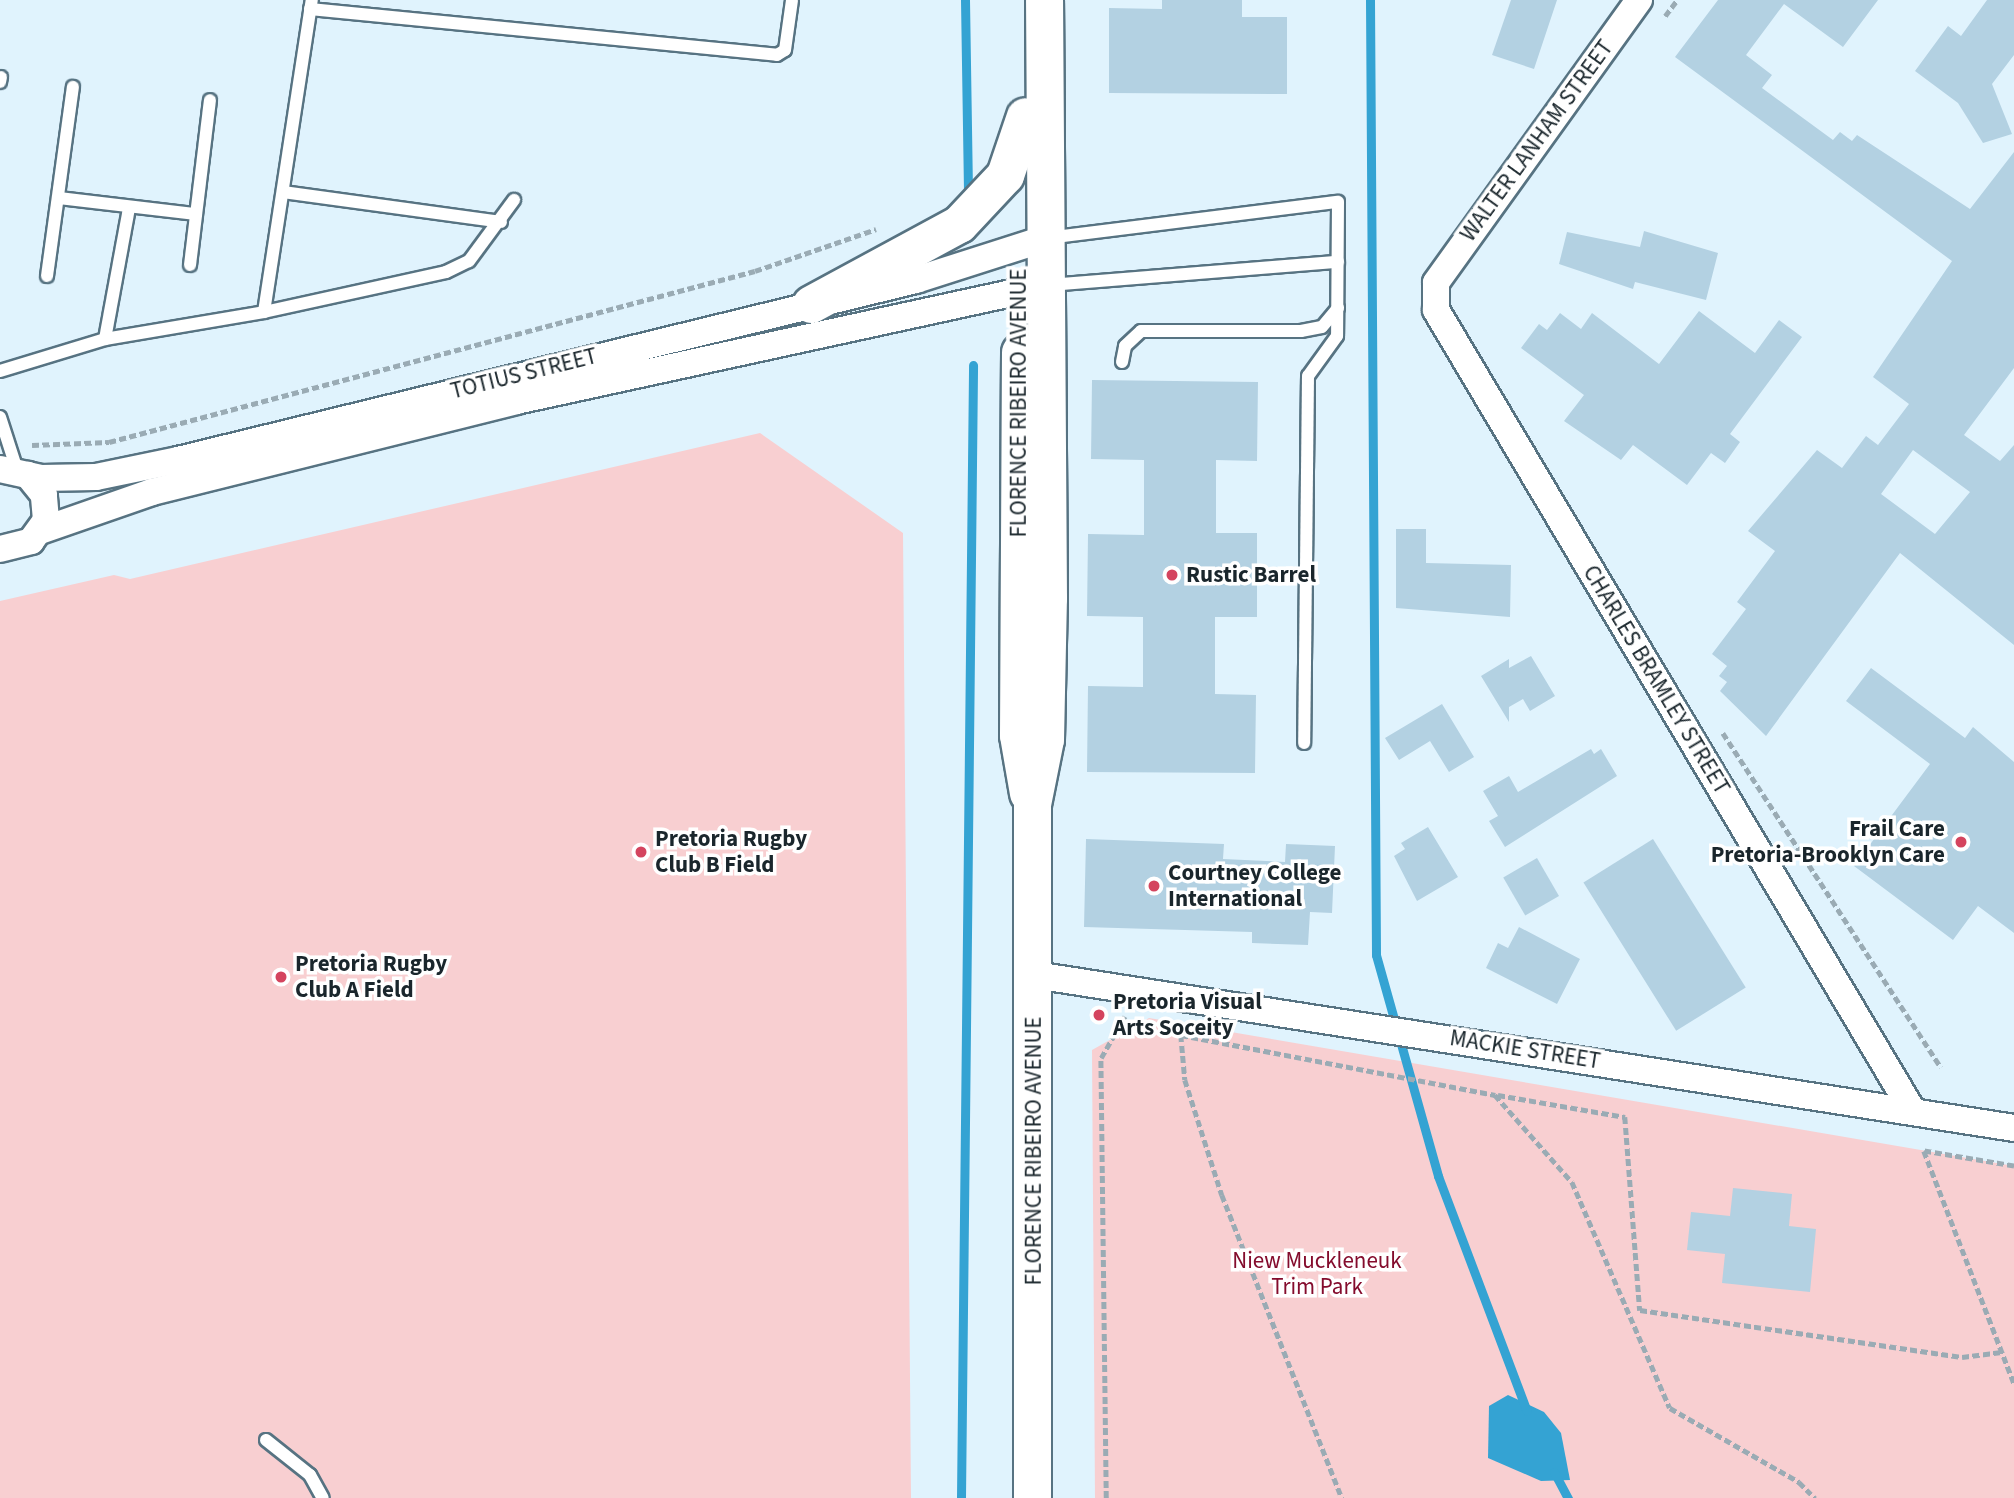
<!DOCTYPE html>
<style>
body{margin:0}
#map{position:relative;width:2014px;height:1498px;overflow:hidden;background:#e0f3fd;font-family:"Source Sans 3",sans-serif}
div>[style]{position:absolute}
.green>*{inset:0;background:#f8cfd1}
.water>*{inset:0;background:#34a3d3}
.stream>*{height:9px;margin:-4.5px;padding:0 4.5px;transform-origin:4.5px;border-radius:4.5px;background:#34a3d3}
.building>*{inset:0;background:#b3d1e2;transform-origin:0 0}
.path>*{height:4.5px;margin-top:-2.25px;transform-origin:0;background:repeating-linear-gradient(90deg,#9aabb4 0 7px,transparent 0 10.5px)}
.roads{filter:drop-shadow(2px 0 #577382) drop-shadow(-2px 0 #577382) drop-shadow(0 2px #577382) drop-shadow(0 -2px #577382)}
.lane>*{height:12px;margin:-6px;padding:0 6px;transform-origin:6px;border-radius:6px;background:#fff}
.street>*{height:26px;margin:-13px;padding:0 13px;transform-origin:13px;border-radius:13px;background:#fff}
.secondary>*{height:37px;margin:-18.5px;padding:0 18.5px;transform-origin:18.5px;border-radius:18.5px;background:#fff}
.dots>*{width:19px;height:19px;translate:-50% -50%;box-sizing:border-box;border:4px solid #fff;border-radius:50%}
span{translate:-50% -50%;white-space:nowrap;text-align:center;line-height:1.15;-webkit-text-stroke:7px #fff;paint-order:stroke}
.street-label{font-size:23px;color:#1a262c}
.poi-label{font-size:23px;color:#1a262c;font-weight:700}
.left{translate:0 -50%;text-align:left}
.right{translate:-100% -50%;text-align:right}
.park-label{font-size:23px;color:#840c2d}
</style>
<div id="map">
<div class="green">
<i style="clip-path:polygon(760px 433px,903px 533px,911px 1498px,0 1498px,0 601px,114px 575px,130px 579px)"></i>
<i style="clip-path:polygon(1149px 1018px,2014px 1166px,2014px 1498px,1095px 1498px,1092px 1050px)"></i>
</div>
<div class="water">
<i style="clip-path:polygon(1508px 1395px,1544px 1412px,1561px 1433px,1570px 1480px,1541px 1481px,1488px 1458px,1489px 1406px)"></i>
</div>
<div class="stream">
<i style="left:965px;top:0;width:194px;rotate:89.1deg"></i>
<i style="left:1370px;top:0;width:955px;rotate:89.64deg"></i>
<i style="left:1376px;top:955px;width:230px;rotate:74.3deg"></i>
<i style="left:1438px;top:1176px;width:251px;rotate:69.3deg"></i>
<i style="left:1554px;top:1472px;width:30px;rotate:62deg"></i>
<i style="left:961px;top:1498px;width:1133px;rotate:-89.39deg"></i>
</div>
<div class="building">
<i style="clip-path:polygon(1162px 0,1242px 0,1242px 17px,1287px 17px,1287px 94px,1109px 93px,1109px 8px,1162px 9px)"></i>
<i style="clip-path:polygon(1511px 0,1557px 0,1534px 69px,1492px 55px)"></i>
<i style="clip-path:polygon(evenodd,1718px 0,1878px 0,1843px 47px,1784px 4px,1746px 55px,1772px 75px,1762px 88px,1833px 140px,1840px 132px,1852px 141px,1857px 135px,1970px 209px,2014px 152px,2014px 368px,1964px 435px,2000px 461px,2014px 445px,2014px 645px,1900px 553px,1766px 736px,1720px 691px,1727px 682px,1719px 676px,1727px 666px,1712px 654px,1746px 609px,1737px 602px,1775px 551px,1748px 531px,1817px 450px,1842px 468px,1866px 436px,1878px 445px,1909px 404px,1873px 377px,1952px 261px,1675px 57px,1718px 0,1913px 450px,1970px 492px,1935px 534px,1881px 494px,1913px 450px)"></i>
<i style="clip-path:polygon(1987px 0,2014px 0,2014px 55px,1992px 84px,2012px 134px,1983px 143px,1958px 103px,1915px 71px,1948px 26px,1961px 36px)"></i>
<i style="clip-path:polygon(1644px 231px,1718px 253px,1706px 300px,1635px 282px,1633px 289px,1559px 264px,1567px 232px,1640px 247px)"></i>
<i style="clip-path:polygon(1699px 311px,1755px 353px,1779px 320px,1802px 337px,1730px 434px,1740px 442px,1725px 463px,1711px 453px,1687px 485px,1633px 445px,1621px 460px,1564px 421px,1584px 395px,1521px 348px,1539px 324px,1547px 330px,1560px 313px,1581px 329px,1592px 313px,1659px 364px)"></i>
<i style="clip-path:polygon(1092px 380px,1258px 382px,1257px 461px,1216px 460px,1216px 533px,1257px 533px,1257px 617px,1215px 617px,1215px 694px,1256px 695px,1255px 773px,1087px 772px,1088px 686px,1143px 687px,1143px 617px,1087px 616px,1088px 534px,1144px 535px,1144px 460px,1091px 459px)"></i>
<i style="clip-path:polygon(1396px 529px,1426px 529px,1426px 563px,1511px 565px,1510px 617px,1396px 608px)"></i>
<i style="clip-path:polygon(1531px 656px,1555px 696px,1530px 711px,1523px 699px,1509px 707px,1509px 722px,1481px 676px,1509px 659px,1509px 668px)"></i>
<i style="clip-path:polygon(1871px 668px,1965px 738px,1973px 727px,2014px 762px,2014px 933px,1978px 906px,1953px 940px,1854px 866px,1930px 764px,1846px 701px)"></i>
<i style="clip-path:polygon(1442px 704px,1474px 757px,1449px 772px,1430px 741px,1399px 760px,1385px 738px)"></i>
<i style="clip-path:polygon(1591px 749px,1594px 754px,1601px 749px,1617px 776px,1505px 847px,1489px 821px,1498px 816px,1483px 791px,1509px 776px,1518px 792px)"></i>
<i style="clip-path:polygon(1428px 827px,1458px 877px,1417px 901px,1394px 856px,1405px 849px,1401px 843px)"></i>
<i style="clip-path:polygon(1086px 839px,1224px 844px,1223px 859px,1285px 862px,1286px 844px,1335px 846px,1332px 913px,1310px 912px,1308px 945px,1252px 943px,1252px 932px,1084px 927px)"></i>
<i style="left:1653px;top:839px;width:175px;height:82px;rotate:58deg"></i>
<i style="left:1537px;top:858px;width:44px;height:39px;rotate:60deg"></i>
<i style="clip-path:polygon(1519px 927px,1580px 959px,1557px 1004px,1486px 968px,1498px 943px,1508px 948px)"></i>
<i style="clip-path:polygon(1733px 1188px,1792px 1194px,1789px 1226px,1816px 1229px,1810px 1292px,1722px 1283px,1725px 1254px,1687px 1250px,1691px 1212px,1730px 1216px)"></i>
</div>
<div class="path">
<i style="left:1665px;top:16px;width:20px;rotate:-53deg"></i>
<i style="left:32px;top:445px;width:77px;rotate:-2.2deg"></i>
<i style="left:109px;top:442px;width:668px;rotate:-14.83deg"></i>
<i style="left:755px;top:271px;width:128px;rotate:-19.1deg"></i>
<i style="left:1723px;top:733px;width:399px;rotate:56.9deg"></i>
<i style="left:1162px;top:1024px;width:22px;rotate:30deg"></i>
<i style="left:1181px;top:1035px;width:45px;rotate:84.9deg"></i>
<i style="left:1185px;top:1080px;width:121px;rotate:72.2deg"></i>
<i style="left:1222px;top:1195px;width:326px;rotate:68.4deg"></i>
<i style="left:1180px;top:1025px;width:10px;rotate:84deg"></i>
<i style="left:1181px;top:1035px;width:320px;rotate:10.8deg"></i>
<i style="left:1495px;top:1095px;width:116px;rotate:48.5deg"></i>
<i style="left:1572px;top:1182px;width:246px;rotate:66.6deg"></i>
<i style="left:1670px;top:1408px;width:149px;rotate:29.8deg"></i>
<i style="left:1799px;top:1482px;width:23px;rotate:45deg"></i>
<i style="left:1498px;top:1095px;width:129px;rotate:9.8deg"></i>
<i style="left:1625px;top:1117px;width:194px;rotate:85.6deg"></i>
<i style="left:1640px;top:1310px;width:325px;rotate:8.3deg"></i>
<i style="left:1962px;top:1357px;width:40px;rotate:-7.1deg"></i>
<i style="left:2014px;top:1166px;width:91px;rotate:-170.5deg"></i>
<i style="left:1924px;top:1151px;width:249px;rotate:68.8deg"></i>
<i style="left:1106px;top:1498px;width:440px;rotate:-90.7deg"></i>
<i style="left:1101px;top:1058px;width:48px;rotate:-60.3deg"></i>
</div>
<div class="roads">
<div class="lane">
<i style="left:310px;top:9px;width:469px;rotate:5.6deg"></i>
<i style="left:777px;top:55px;width:9px;rotate:-32deg"></i>
<i style="left:785px;top:50px;width:50px;rotate:-82deg"></i>
<i style="left:0;top:82px;width:5px;rotate:-79deg"></i>
<i style="left:283px;top:192px;width:220px;rotate:7.8deg"></i>
<i style="left:59px;top:198px;width:138px;rotate:6.7deg"></i>
<i style="left:1047px;top:238px;width:293px;rotate:-7.1deg"></i>
<i style="left:1338px;top:202px;width:134px;rotate:90.4deg"></i>
<i style="left:1337px;top:336px;width:49px;rotate:125.9deg"></i>
<i style="left:1308px;top:376px;width:367px;rotate:90.6deg"></i>
<i style="left:190px;top:265px;width:166px;rotate:-83.1deg"></i>
<i style="left:47px;top:276px;width:191px;rotate:-82.2deg"></i>
<i style="left:1049px;top:285px;width:290px;rotate:-4.6deg"></i>
<i style="left:264px;top:312px;width:186px;rotate:-12.4deg"></i>
<i style="left:446px;top:272px;width:25px;rotate:-26deg"></i>
<i style="left:469px;top:261px;width:76px;rotate:-53.6deg"></i>
<i style="left:105px;top:339px;width:133px;rotate:-79.6deg"></i>
<i style="left:1122px;top:362px;width:16px;rotate:-79deg"></i>
<i style="left:1125px;top:346px;width:22px;rotate:-43deg"></i>
<i style="left:1141px;top:331px;width:160px"></i>
<i style="left:1301px;top:331px;width:21px;rotate:-11deg"></i>
<i style="left:1322px;top:327px;width:25px;rotate:-50deg"></i>
<i style="left:0;top:371px;width:110px;rotate:-16.9deg"></i>
<i style="left:105px;top:339px;width:161px;rotate:-9.6deg"></i>
<i style="left:264px;top:312px;width:316px;rotate:-81.3deg"></i>
<i style="left:0;top:417px;width:56px;rotate:72.2deg"></i>
<i style="left:266px;top:1440px;width:56px;rotate:38.5deg"></i>
<i style="left:310px;top:1475px;width:26px;rotate:61deg"></i>
</div>
<div class="street">
<i style="left:1639px;top:0;width:348px;rotate:125.7deg"></i>
<i style="left:1436px;top:283px;width:27px;rotate:90deg"></i>
<i style="left:1436px;top:310px;width:931px;rotate:59.25deg"></i>
<i style="left:0;top:469px;width:42px;rotate:12.4deg"></i>
<i style="left:41px;top:478px;width:55px;rotate:-1deg"></i>
<i style="left:96px;top:477px;width:84px;rotate:-11.7deg"></i>
<i style="left:178px;top:460px;width:760px;rotate:-13.71deg"></i>
<i style="left:916px;top:280px;width:134px;rotate:-17.8deg"></i>
<i style="left:40px;top:531px;width:119px;rotate:-19.2deg"></i>
<i style="left:152px;top:492px;width:375px;rotate:-14deg"></i>
<i style="left:516px;top:401px;width:540px;rotate:-12.29deg"></i>
<i style="left:0;top:549px;width:32px;rotate:-14deg"></i>
<i style="left:31px;top:541px;width:26px;rotate:-54deg"></i>
<i style="left:46px;top:520px;width:25px;rotate:-95deg"></i>
<i style="left:44px;top:495px;width:26px;rotate:-129deg"></i>
<i style="left:1035px;top:975px;width:991px;rotate:8.88deg"></i>
</div>
<div class="secondary">
<i style="left:811px;top:304px;width:168px;rotate:-28.4deg"></i>
<i style="left:959px;top:224px;width:67px;rotate:-46.8deg"></i>
<i style="left:1005px;top:175px;width:62px;rotate:-71.3deg"></i>
<i style="left:1020px;top:352px;width:383px;rotate:90.3deg"></i>
<i style="left:1018px;top:735px;width:59px;rotate:80.2deg"></i>
<i style="left:1032px;top:1498px;width:694px;rotate:-90deg"></i>
<i style="left:1032px;top:804px;width:66px;rotate:-78.7deg"></i>
<i style="left:1045px;top:739px;width:141px;rotate:-88.8deg"></i>
<i style="left:1048px;top:598px;width:598px;rotate:-90.38deg"></i>
</div>
</div>
<div class="dots">
<i style="left:1172px;top:575px;background:#d4445e"></i>
<i style="left:1961px;top:842px;background:#d4445e"></i>
<i style="left:641px;top:852px;background:#d4445e"></i>
<i style="left:1154px;top:886px;background:#d4445e"></i>
<i style="left:281px;top:977px;background:#d4445e"></i>
<i style="left:1099px;top:1015px;background:#d4445e"></i>
</div>
<div class="street-label">
<span style="left:1537px;top:141px;rotate:-54deg">WALTER LANHAM STREET</span>
<span style="left:524px;top:374px;rotate:-14deg">TOTIUS STREET</span>
<span style="left:1019px;top:403px;rotate:-90deg">FLORENCE RIBEIRO AVENUE</span>
<span style="left:1656px;top:680px;rotate:59deg">CHARLES BRAMLEY STREET</span>
<span style="left:1525px;top:1050px;rotate:9deg">MACKIE STREET</span>
<span style="left:1034px;top:1151px;rotate:-90deg">FLORENCE RIBEIRO AVENUE</span>
</div>
<div class="poi-label">
<span class="left" style="left:1186px;top:575px">Rustic Barrel</span>
<span class="right" style="left:1945px;top:842px">Frail Care<br>Pretoria-Brooklyn Care</span>
<span class="left" style="left:655px;top:852px">Pretoria Rugby<br>Club B Field</span>
<span class="left" style="left:1168px;top:886px">Courtney College<br>International</span>
<span class="left" style="left:295px;top:977px">Pretoria Rugby<br>Club A Field</span>
<span class="left" style="left:1113px;top:1015px">Pretoria Visual<br>Arts Soceity</span>
</div>
<div class="park-label">
<span style="left:1317px;top:1274px">Niew Muckleneuk<br>Trim Park</span>
</div>
</div>
